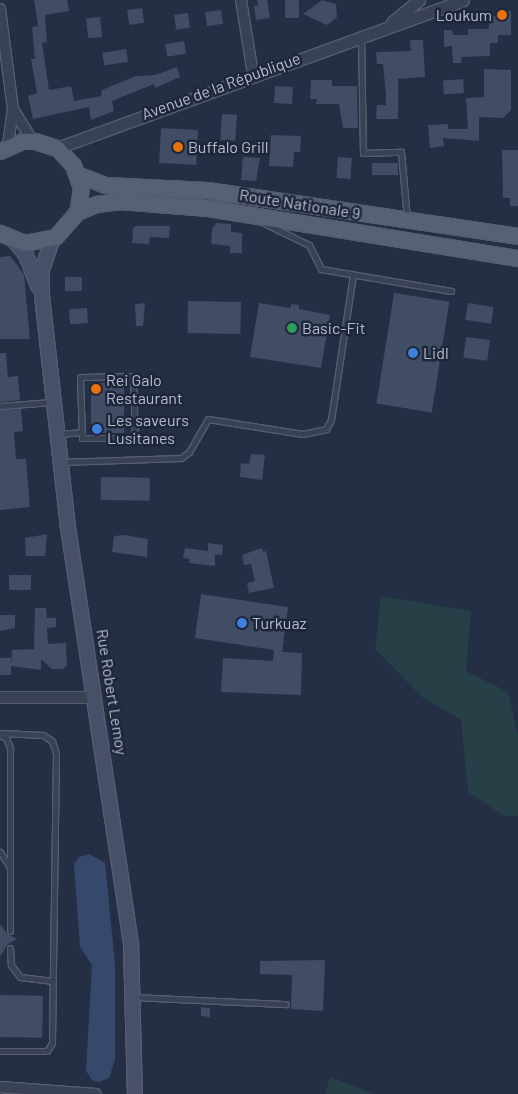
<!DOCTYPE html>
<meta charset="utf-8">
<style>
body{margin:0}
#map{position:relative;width:518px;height:1094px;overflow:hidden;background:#242f45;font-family:Barlow,sans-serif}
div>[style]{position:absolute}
.green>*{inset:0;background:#273f46}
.water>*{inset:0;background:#37486d}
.building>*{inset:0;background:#414c65;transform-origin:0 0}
.roads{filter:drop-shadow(1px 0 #555d6e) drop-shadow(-1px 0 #555d6e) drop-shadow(0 1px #555d6e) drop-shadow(0 -1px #555d6e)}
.service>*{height:5px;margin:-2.5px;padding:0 2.5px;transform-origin:2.5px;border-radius:2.5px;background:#394254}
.minor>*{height:10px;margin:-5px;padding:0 5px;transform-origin:5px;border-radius:5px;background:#394254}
.tertiary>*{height:11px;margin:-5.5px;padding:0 5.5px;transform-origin:5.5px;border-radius:5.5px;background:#394254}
.secondary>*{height:14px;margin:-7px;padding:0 7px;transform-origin:7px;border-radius:7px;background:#475068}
.primary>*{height:15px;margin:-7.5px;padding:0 7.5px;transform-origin:7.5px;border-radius:7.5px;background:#576174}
.dots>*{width:14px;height:14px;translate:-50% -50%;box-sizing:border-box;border:2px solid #1e273a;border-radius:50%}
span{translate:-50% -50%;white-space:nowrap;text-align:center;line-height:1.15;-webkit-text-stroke:5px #1e273a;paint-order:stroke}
.poi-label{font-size:16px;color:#b7bdce}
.right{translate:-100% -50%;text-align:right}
.left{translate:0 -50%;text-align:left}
.street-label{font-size:16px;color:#b7bdce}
</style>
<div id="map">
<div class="green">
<i style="clip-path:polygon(381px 596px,471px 611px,466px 671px,508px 692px,518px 734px,518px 816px,504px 816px,468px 792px,461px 720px,422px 697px,375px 649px)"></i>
<i style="clip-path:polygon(330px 1077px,375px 1094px,325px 1094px)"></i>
</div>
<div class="water">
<i style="clip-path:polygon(89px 854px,105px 863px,115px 964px,115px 1060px,109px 1078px,99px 1082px,92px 1080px,86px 1071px,92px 965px,80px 947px,74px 864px,79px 857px)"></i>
</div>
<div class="building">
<i style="clip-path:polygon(34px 0,67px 0,69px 11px,45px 15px,47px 42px,42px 43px,49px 90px,71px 86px,74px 101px,101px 96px,102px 90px,136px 76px,155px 75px,177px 67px,180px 77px,155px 88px,154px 84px,112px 101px,114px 111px,91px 120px,89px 107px,33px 119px,28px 96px,37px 93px,31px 59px,35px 59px,32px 27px,38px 26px)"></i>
<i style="clip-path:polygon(257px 0,267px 0,270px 18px,256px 20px,254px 6px,258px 6px)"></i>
<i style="left:285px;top:0;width:14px;height:18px"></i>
<i style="clip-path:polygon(322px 0,336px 4px,337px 17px,327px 25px,303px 14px)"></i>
<i style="left:142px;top:8px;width:15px;height:15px;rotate:82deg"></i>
<i style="left:221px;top:10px;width:14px;height:16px;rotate:82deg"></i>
<i style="clip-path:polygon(496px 11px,511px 11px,511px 35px,498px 35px,498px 43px,490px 43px,490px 56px,461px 57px,462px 63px,453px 63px,452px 46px,444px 47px,444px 30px,452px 30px,453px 35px,468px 35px,468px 29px,489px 29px,489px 16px,496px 16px)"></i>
<i style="left:188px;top:13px;width:15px;height:14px;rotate:82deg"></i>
<i style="left:100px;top:17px;width:20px;height:14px;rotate:84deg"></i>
<i style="clip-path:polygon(410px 40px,423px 40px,425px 77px,398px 79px,398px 119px,376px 119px,377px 105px,386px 105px,386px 95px,383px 64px,377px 64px,376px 52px,411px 51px)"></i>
<i style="left:184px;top:41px;width:13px;height:19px;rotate:81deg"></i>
<i style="left:126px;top:49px;width:13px;height:24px;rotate:81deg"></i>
<i style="clip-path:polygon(484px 69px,511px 70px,511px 110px,503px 118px,479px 117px,479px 141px,443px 138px,444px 146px,430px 148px,428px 125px,448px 124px,448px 129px,468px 129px,466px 98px,484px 97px)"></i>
<i style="left:463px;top:79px;width:14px;height:20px;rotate:86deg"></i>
<i style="clip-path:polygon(311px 80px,332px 80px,332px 86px,357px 86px,358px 128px,343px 128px,339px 104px,316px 104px,317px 99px,310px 99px)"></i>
<i style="left:275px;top:86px;width:18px;height:17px;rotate:3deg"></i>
<i style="left:222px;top:114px;width:15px;height:26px;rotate:4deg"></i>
<i style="left:161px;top:128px;width:37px;height:35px;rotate:3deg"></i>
<i style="clip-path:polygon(271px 135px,301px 136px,300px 152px,294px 152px,293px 167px,269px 166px)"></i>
<i style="clip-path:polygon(502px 150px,518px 150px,518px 206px,510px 206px,510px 198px,503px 198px)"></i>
<i style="clip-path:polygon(243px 157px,260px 158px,256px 181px,241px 180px)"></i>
<i style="left:338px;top:157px;width:14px;height:21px;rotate:4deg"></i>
<i style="left:372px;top:163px;width:26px;height:12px"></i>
<i style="clip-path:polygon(216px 223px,231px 224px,231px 232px,242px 233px,242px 253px,230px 253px,230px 246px,211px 244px,212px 229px)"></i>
<i style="clip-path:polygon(136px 226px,170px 226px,169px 238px,150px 237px,149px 244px,132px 243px,133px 228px)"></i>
<i style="clip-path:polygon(10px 256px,24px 274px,30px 339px,0 339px,0 257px)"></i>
<i style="left:65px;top:277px;width:17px;height:14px"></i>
<i style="left:394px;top:293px;width:56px;height:112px;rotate:9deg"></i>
<i style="left:188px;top:301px;width:53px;height:32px;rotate:1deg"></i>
<i style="clip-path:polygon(145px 303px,143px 326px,136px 326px,135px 304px)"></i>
<i style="clip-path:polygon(259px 303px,291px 308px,291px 304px,299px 305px,299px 309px,330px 315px,321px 368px,250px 357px)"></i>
<i style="left:468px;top:303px;width:26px;height:17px;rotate:9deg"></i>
<i style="left:87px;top:308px;width:15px;height:18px;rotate:86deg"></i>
<i style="left:466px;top:337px;width:24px;height:21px;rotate:7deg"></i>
<i style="clip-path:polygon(0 353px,6px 353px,8px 377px,18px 376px,20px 400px,0 402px)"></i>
<i style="left:91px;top:383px;width:33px;height:50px"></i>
<i style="clip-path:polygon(21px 409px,23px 431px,14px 432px,16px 459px,26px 459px,30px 507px,0 510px,0 410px)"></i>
<i style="clip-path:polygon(251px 454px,265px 455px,262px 480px,240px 477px,241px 463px,249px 464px)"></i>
<i style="left:101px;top:477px;width:49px;height:23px;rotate:1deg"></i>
<i style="clip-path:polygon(47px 534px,45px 556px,26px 556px,25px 538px)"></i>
<i style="clip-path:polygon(124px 535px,148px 539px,147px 557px,112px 552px,114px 536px)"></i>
<i style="clip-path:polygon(208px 543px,223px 545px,222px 555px,215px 554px,215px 566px,189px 563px,190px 559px,183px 558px,185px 548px,208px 551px)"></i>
<i style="clip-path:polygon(262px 548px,263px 552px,266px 551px,274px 588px,249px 593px,247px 583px,255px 581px,251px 564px,244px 565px,242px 555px)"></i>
<i style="left:31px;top:575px;width:15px;height:22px;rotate:90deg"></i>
<i style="clip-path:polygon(201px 594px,288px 607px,282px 652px,302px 653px,301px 695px,221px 692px,223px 658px,273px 661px,274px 650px,195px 638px)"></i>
<i style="clip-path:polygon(35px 608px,46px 608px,47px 618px,56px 618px,56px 627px,47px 628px,48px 644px,66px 643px,67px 665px,63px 669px,52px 669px,41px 659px,41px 670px,11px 666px,12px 650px,34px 649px)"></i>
<i style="clip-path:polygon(0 615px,15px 615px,15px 628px,0 631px)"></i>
<i style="left:0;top:658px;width:11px;height:17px"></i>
<i style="clip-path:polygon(0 924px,7px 934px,17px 939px,7px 945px,0 957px)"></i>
<i style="clip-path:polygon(325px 960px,323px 1011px,291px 1009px,292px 975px,260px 974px,260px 961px)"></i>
<i style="left:0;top:995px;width:43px;height:42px;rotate:1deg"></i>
<i style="clip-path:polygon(201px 1007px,210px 1008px,210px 1017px,201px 1016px)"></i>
</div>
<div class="roads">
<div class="service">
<i style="left:361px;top:38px;width:115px;rotate:89deg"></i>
<i style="left:363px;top:153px;width:38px;rotate:-2deg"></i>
<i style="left:401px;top:152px;width:67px;rotate:84.9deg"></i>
<i style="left:264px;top:223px;width:50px;rotate:26.1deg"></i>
<i style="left:309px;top:245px;width:27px;rotate:63deg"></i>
<i style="left:321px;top:269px;width:132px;rotate:9.6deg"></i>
<i style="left:133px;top:376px;width:62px;rotate:88.2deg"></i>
<i style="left:135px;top:438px;width:53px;rotate:180deg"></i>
<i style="left:82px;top:438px;width:61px;rotate:-91.9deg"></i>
<i style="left:80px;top:377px;width:53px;rotate:-1.1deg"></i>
<i style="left:0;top:406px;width:52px;rotate:-4.4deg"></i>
<i style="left:59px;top:434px;width:21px;rotate:-5deg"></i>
<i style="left:61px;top:462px;width:120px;rotate:-1.9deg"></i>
<i style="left:181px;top:458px;width:10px;rotate:-37deg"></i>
<i style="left:189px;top:452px;width:38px;rotate:-60deg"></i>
<i style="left:208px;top:419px;width:96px;rotate:9deg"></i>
<i style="left:303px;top:434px;width:24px;rotate:-12deg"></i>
<i style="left:326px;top:429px;width:10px;rotate:-61deg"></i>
<i style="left:331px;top:420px;width:147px;rotate:-81.4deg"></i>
<i style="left:0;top:733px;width:43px;rotate:2.7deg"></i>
<i style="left:43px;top:735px;width:11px;rotate:34deg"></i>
<i style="left:52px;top:741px;width:13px;rotate:72deg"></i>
<i style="left:56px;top:753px;width:290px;rotate:90.8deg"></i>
<i style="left:52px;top:1043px;width:9px;rotate:122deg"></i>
<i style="left:47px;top:1051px;width:47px;rotate:180deg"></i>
<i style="left:0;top:735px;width:7px;rotate:27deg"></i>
<i style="left:6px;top:738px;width:11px;rotate:68deg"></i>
<i style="left:10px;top:748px;width:183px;rotate:90deg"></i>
<i style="left:0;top:852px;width:17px;rotate:57deg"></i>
<i style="left:10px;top:948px;width:17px;rotate:87deg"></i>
<i style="left:11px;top:965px;width:15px;rotate:53deg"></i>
<i style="left:20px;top:977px;width:33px;rotate:7deg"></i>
<i style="left:135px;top:997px;width:151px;rotate:2.7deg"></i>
</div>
<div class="minor">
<i style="left:241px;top:0;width:75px;rotate:80.8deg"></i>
<i style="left:0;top:9px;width:101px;rotate:82.6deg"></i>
<i style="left:13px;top:109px;width:37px;rotate:98deg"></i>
<i style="left:14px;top:111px;width:36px;rotate:58deg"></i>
<i style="left:0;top:1087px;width:96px;rotate:4.2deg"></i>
</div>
<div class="tertiary">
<i style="left:392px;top:22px;width:35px;rotate:-39deg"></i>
<i style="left:57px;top:148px;width:432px;rotate:-20deg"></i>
<i style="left:0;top:697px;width:95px"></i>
</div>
<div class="secondary">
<i style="left:53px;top:238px;width:34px;rotate:109deg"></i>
<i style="left:42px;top:270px;width:26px;rotate:90deg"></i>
<i style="left:42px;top:296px;width:232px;rotate:83.6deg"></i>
<i style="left:68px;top:527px;width:423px;rotate:81.4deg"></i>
<i style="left:131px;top:945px;width:149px;rotate:88.5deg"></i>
<i style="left:13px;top:239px;width:21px;rotate:51deg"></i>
<i style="left:26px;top:255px;width:33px;rotate:69deg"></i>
</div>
<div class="primary">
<i style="left:0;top:151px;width:24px;rotate:-24deg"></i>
<i style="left:22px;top:141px;width:13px"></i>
<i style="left:35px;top:141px;width:23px;rotate:18deg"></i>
<i style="left:57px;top:148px;width:23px;rotate:47deg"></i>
<i style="left:73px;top:165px;width:24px;rotate:71deg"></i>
<i style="left:81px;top:188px;width:24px;rotate:99deg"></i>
<i style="left:77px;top:212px;width:33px;rotate:131deg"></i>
<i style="left:55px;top:237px;width:32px;rotate:169deg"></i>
<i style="left:24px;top:243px;width:26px;rotate:-157deg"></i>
<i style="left:79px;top:175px;width:28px;rotate:21deg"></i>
<i style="left:105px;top:185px;width:102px;rotate:2.8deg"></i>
<i style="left:207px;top:190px;width:314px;rotate:8.4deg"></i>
<i style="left:77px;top:212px;width:21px;rotate:-23deg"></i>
<i style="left:96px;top:204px;width:23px;rotate:-7deg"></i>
<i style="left:119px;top:201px;width:89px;rotate:4.5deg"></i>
<i style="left:208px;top:208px;width:314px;rotate:9.2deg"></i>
</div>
</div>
<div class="dots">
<i style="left:502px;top:15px;background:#e8710a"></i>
<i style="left:178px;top:147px;background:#e8710a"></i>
<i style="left:292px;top:328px;background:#2e9e5b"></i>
<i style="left:413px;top:353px;background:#3f7fe0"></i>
<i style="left:96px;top:389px;background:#e8710a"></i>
<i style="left:97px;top:429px;background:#3f7fe0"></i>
<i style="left:242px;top:623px;background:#3f7fe0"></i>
</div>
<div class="poi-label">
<span class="right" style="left:492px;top:15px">Loukum</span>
<span class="left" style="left:188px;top:147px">Buffalo Grill</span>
<span class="left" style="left:302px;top:328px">Basic-Fit</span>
<span class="left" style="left:423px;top:353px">Lidl</span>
<span class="left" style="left:106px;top:389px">Rei Galo<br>Restaurant</span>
<span class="left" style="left:107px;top:429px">Les saveurs<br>Lusitanes</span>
<span class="left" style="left:252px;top:623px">Turkuaz</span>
</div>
<div class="street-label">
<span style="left:221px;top:86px;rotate:-20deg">Avenue de la République</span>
<span style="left:300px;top:204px;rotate:9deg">Route Nationale 9</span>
<span style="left:112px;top:692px;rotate:81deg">Rue Robert Lemoy</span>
</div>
</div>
